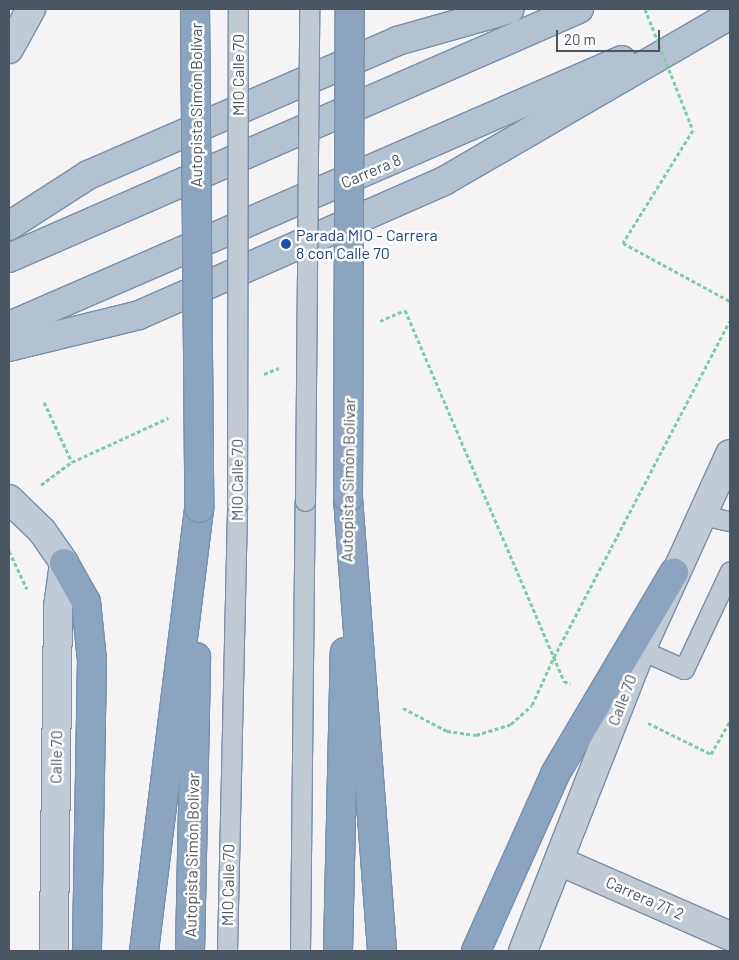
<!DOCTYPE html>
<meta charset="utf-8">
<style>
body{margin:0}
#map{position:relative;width:739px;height:960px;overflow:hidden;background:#f5f3f3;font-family:Barlow,sans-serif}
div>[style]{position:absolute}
.path>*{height:3px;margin-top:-1.5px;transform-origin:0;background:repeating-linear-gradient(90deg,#7ad0a6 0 4px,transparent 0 6.5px)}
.roads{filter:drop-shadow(1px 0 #7690ad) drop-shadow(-1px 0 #7690ad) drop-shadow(0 1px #7690ad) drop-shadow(0 -1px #7690ad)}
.lane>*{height:19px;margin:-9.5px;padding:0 9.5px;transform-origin:9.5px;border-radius:9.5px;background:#c1cad2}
.street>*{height:28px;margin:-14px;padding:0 14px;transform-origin:14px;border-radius:14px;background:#c1cad2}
.secondary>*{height:28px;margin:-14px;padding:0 14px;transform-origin:14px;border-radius:14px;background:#c1cbd6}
.primary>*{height:28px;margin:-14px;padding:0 14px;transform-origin:14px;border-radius:14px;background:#b3c2d1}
.highway>*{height:28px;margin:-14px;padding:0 14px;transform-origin:14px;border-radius:14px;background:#8ba5c1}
.path-bridge>*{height:3px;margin-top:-1.5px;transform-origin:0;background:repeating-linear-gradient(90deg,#7ad0a6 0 4px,transparent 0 6.5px)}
.bridges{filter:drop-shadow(1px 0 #7690ad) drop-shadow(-1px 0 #7690ad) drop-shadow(0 1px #7690ad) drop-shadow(0 -1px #7690ad)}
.lane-bridge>*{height:19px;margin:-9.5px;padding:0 9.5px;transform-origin:9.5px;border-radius:9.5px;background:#c1cad2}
.highway-bridge>*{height:28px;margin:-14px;padding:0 14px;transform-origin:14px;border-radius:14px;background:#8ba5c1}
.dots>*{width:14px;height:14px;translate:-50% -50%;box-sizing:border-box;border:2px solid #fff;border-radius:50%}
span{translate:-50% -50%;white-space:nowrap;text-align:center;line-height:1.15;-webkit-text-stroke:5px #fff;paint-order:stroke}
.street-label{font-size:16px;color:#4a5661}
.transit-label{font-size:16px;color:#164399}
.left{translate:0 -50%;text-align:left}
.frame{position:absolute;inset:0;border:10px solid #4a5661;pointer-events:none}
.scale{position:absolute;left:556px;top:30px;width:104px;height:22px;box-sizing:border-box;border:2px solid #4a5661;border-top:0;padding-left:6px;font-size:15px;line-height:18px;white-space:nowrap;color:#4a5661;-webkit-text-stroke:4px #fff;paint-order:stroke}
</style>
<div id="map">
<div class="path">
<i style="left:693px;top:130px;width:133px;rotate:121.8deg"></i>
<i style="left:623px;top:243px;width:122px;rotate:28.5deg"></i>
<i style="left:380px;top:321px;width:27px;rotate:-24deg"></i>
<i style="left:405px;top:310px;width:404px;rotate:66.8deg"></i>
<i style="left:564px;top:681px;width:7px;rotate:27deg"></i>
<i style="left:264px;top:374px;width:16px;rotate:-22deg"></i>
<i style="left:44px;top:402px;width:66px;rotate:65deg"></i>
<i style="left:41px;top:485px;width:39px;rotate:-37deg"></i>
<i style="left:72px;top:462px;width:106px;rotate:-24.6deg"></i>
<i style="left:9px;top:551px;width:42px;rotate:64.7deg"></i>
<i style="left:403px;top:708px;width:50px;rotate:27.6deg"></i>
<i style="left:447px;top:731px;width:29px;rotate:8deg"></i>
<i style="left:476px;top:735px;width:37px;rotate:-17deg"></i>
<i style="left:511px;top:724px;width:28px;rotate:-42deg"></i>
<i style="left:532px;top:705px;width:53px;rotate:-65.4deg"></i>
<i style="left:554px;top:657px;width:379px;rotate:-62.4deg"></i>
<i style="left:648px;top:723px;width:70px;rotate:26.2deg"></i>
<i style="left:711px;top:754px;width:38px;rotate:-60deg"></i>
</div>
<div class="roads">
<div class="lane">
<i style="left:701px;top:515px;width:30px;rotate:12deg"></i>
<i style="left:641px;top:650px;width:47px;rotate:23.8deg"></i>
<i style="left:684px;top:669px;width:108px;rotate:-64.9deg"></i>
<i style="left:227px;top:951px;width:446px;rotate:-88.7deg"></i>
<i style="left:300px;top:951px;width:450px;rotate:-89.4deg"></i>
</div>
<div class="street">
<i style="left:559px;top:861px;width:187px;rotate:23.7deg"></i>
</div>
<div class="secondary">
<i style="left:9px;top:49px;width:46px;rotate:-61.2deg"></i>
<i style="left:9px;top:499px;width:46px;rotate:44.1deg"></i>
<i style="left:42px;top:531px;width:39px;rotate:55deg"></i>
<i style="left:64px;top:563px;width:44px;rotate:97.8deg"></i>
<i style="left:58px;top:607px;width:344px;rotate:90.7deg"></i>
<i style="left:523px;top:951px;width:323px;rotate:-68.6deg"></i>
<i style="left:641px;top:650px;width:215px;rotate:-65.6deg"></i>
</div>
<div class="primary">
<i style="left:9px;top:226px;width:94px;rotate:-32.8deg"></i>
<i style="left:88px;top:175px;width:337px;rotate:-23.4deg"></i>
<i style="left:397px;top:41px;width:117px;rotate:-15.8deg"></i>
<i style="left:9px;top:258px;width:622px;rotate:-23.6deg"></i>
<i style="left:9px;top:326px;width:668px;rotate:-23.46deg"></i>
<i style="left:9px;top:347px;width:134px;rotate:-13.8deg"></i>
<i style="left:139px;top:315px;width:333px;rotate:-23.7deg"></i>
<i style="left:444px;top:181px;width:331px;rotate:-30.1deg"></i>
</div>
<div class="highway">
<i style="left:348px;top:498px;width:454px;rotate:85.7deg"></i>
<i style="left:64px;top:563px;width:45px;rotate:60.6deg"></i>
<i style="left:86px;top:602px;width:58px;rotate:84.1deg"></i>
<i style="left:92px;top:660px;width:291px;rotate:91deg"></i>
<i style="left:144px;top:951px;width:446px;rotate:-82.9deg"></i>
<i style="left:190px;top:951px;width:294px;rotate:-88.8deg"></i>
<i style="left:338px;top:951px;width:299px;rotate:-88.7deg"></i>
<i style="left:476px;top:951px;width:194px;rotate:-65.9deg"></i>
<i style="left:555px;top:774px;width:234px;rotate:-59.4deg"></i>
</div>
</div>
<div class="path-bridge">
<i style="left:645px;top:9px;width:130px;rotate:68.4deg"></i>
</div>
<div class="bridges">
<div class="lane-bridge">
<i style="left:305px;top:501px;width:492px;rotate:-89.5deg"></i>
<i style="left:237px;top:505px;width:496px;rotate:-89.9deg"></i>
</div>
<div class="highway-bridge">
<i style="left:195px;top:9px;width:499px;rotate:89.5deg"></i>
<i style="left:348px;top:498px;width:489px;rotate:-89.8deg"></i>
</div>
</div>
<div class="dots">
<i style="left:286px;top:244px;background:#1a4fb4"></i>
</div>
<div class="street-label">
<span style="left:238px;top:75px;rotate:-90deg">MIO Calle 70</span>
<span style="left:196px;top:105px;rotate:-90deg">Autopista Simón Bolívar</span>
<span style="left:371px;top:171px;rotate:-23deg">Carrera 8</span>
<span style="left:237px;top:480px;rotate:-90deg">MIO Calle 70</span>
<span style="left:348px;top:480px;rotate:-89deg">Autopista Simón Bolívar</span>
<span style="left:622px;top:700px;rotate:-69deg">Calle 70</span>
<span style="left:56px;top:757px;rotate:-89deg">Calle 70</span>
<span style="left:192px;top:855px;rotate:-89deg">Autopista Simón Bolívar</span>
<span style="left:228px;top:885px;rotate:-89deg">MIO Calle 70</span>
<span style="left:645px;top:898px;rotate:24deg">Carrera 7T 2</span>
</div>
<div class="transit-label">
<span class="left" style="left:296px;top:244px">Parada MIO - Carrera<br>8 con Calle 70</span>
</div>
<div class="frame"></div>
<div class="scale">20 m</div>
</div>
